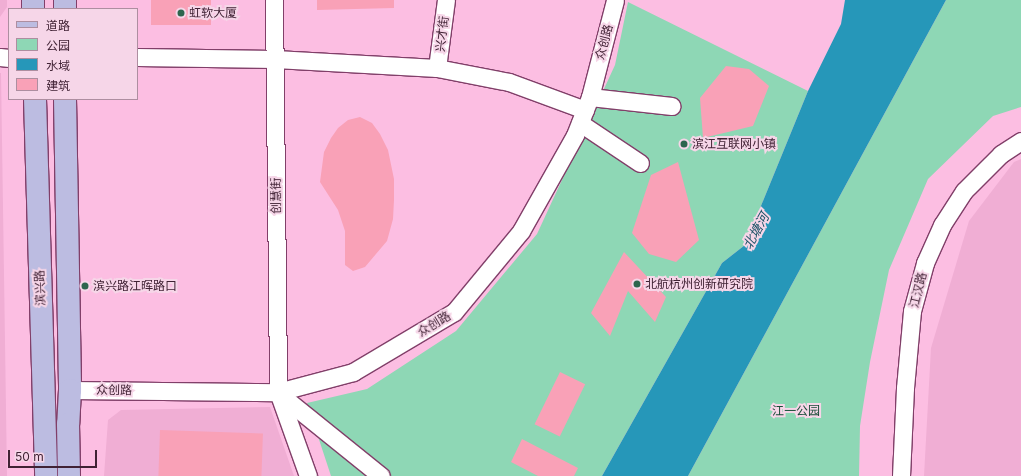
<!DOCTYPE html>
<meta charset="utf-8">
<style>
body{margin:0}
#map{position:relative;width:1021px;height:476px;overflow:hidden;background:#fcbee2;font-family:Inter,"Noto Sans SC",sans-serif}
div>[style]{position:absolute}
.built>*{inset:0;background:#f0aed4}
.green>*{inset:0;background:#8ed7b5}
.water>*{inset:0;background:#2697b9}
.building>*{inset:0;background:#f9a1b7;transform-origin:0 0}
.roads{filter:drop-shadow(1px 0 #813f69) drop-shadow(-1px 0 #813f69) drop-shadow(0 1px #813f69) drop-shadow(0 -1px #813f69)}
.minor>*{height:17px;margin:-8.5px;padding:0 8.5px;transform-origin:8.5px;border-radius:8.5px;background:#fff}
.major>*{height:22px;margin:-11px;padding:0 11px;transform-origin:11px;border-radius:11px;background:#bcbce1}
.dots>*{width:11px;height:11px;translate:-50% -50%;box-sizing:border-box;border:2px solid #f6d6e8;border-radius:50%}
span{translate:-50% -50%;white-space:nowrap;text-align:center;line-height:1.15;-webkit-text-stroke:4px #f6d6e8;paint-order:stroke}
.poi-label{font-size:12px;color:#402234}
.left{translate:0 -50%;text-align:left}
.street-label{font-size:12px;color:#402234}
.park-label{font-size:12px;color:#174b36}
.water-label{font-size:13px;color:#185265;font-style:italic}
.legend{position:absolute;left:8px;top:8px;width:130px;height:92px;box-sizing:border-box;background:#f6d6e8;border:1px solid #ad8ea0;margin:0;padding:5px 7px;list-style:none;font-size:12px;color:#402234}
.legend li{display:flex;align-items:center;gap:8px;height:20px}
.legend b{width:20px;border:1px solid #ad8ea0}
.scale{position:absolute;left:8px;top:450px;width:89px;height:18px;box-sizing:border-box;border:2px solid #402234;border-top:0;padding-left:5px;font-size:12px;line-height:14px;white-space:nowrap;color:#402234;-webkit-text-stroke:3px #f6d6e8;paint-order:stroke}
</style>
<div id="map">
<div class="built">
<i style="clip-path:polygon(0 0,7px 0,7px 7px,0 17px)"></i>
<i style="clip-path:polygon(0 73px,1px 73px,7px 476px,0 476px)"></i>
<i style="clip-path:polygon(1021px 159px,1021px 476px,924px 476px,931px 348px,969px 221px,1014px 162px)"></i>
<i style="clip-path:polygon(270px 407px,294px 476px,104px 476px,108px 420px,121px 410px)"></i>
</div>
<div class="green">
<i style="clip-path:polygon(946px 0,1021px 0,1021px 107px,993px 116px,928px 179px,889px 270px,870px 362px,860px 426px,859px 476px,688px 476px)"></i>
<i style="clip-path:polygon(628px 2px,808px 91px,745px 245px,722px 263px,602px 476px,331px 476px,307px 403px,367px 389px,456px 331px,537px 234px,615px 65px)"></i>
</div>
<div class="water">
<i style="clip-path:polygon(845px 0,946px 0,688px 476px,602px 476px,722px 263px,745px 245px,808px 91px,841px 24px)"></i>
</div>
<div class="building">
<i style="left:151px;top:0;width:60px;height:25px"></i>
<i style="clip-path:polygon(317px 0,394px 0,394px 8px,317px 10px)"></i>
<i style="clip-path:polygon(726px 66px,749px 69px,769px 86px,753px 126px,703px 138px,700px 98px)"></i>
<i style="clip-path:polygon(360px 117px,372px 123px,380px 134px,388px 150px,394px 179px,394px 200px,393px 219px,387px 241px,365px 267px,353px 271px,345px 265px,345px 231px,338px 210px,320px 182px,324px 152px,331px 138px,338px 128px,348px 120px)"></i>
<i style="clip-path:polygon(678px 162px,699px 240px,676px 262px,649px 254px,632px 233px,651px 175px)"></i>
<i style="clip-path:polygon(624px 252px,666px 297px,655px 322px,628px 291px,610px 336px,591px 313px)"></i>
<i style="left:560px;top:372px;width:28px;height:58px;rotate:26deg"></i>
<i style="left:160px;top:430px;width:103px;height:46px;rotate:2deg"></i>
<i style="clip-path:polygon(522px 439px,578px 468px,574px 476px,538px 476px,511px 462px)"></i>
</div>
<div class="roads">
<div class="minor">
<i style="left:274px;top:0;width:392px;rotate:89.4deg"></i>
<i style="left:278px;top:392px;width:89px;rotate:70.3deg"></i>
<i style="left:0;top:57px;width:9px;rotate:6deg"></i>
<i style="left:137px;top:57px;width:138px;rotate:0.8deg"></i>
<i style="left:275px;top:59px;width:162px;rotate:3.2deg"></i>
<i style="left:437px;top:68px;width:73px;rotate:11deg"></i>
<i style="left:509px;top:82px;width:81px;rotate:20.2deg"></i>
<i style="left:437px;top:68px;width:69px;rotate:-82.5deg"></i>
<i style="left:590px;top:97px;width:82px;rotate:6.3deg"></i>
<i style="left:580px;top:123px;width:72px;rotate:33.7deg"></i>
<i style="left:70px;top:390px;width:208px;rotate:0.6deg"></i>
<i style="left:278px;top:392px;width:78px;rotate:-14.9deg"></i>
<i style="left:353px;top:372px;width:117px;rotate:-30.7deg"></i>
<i style="left:454px;top:312px;width:105px;rotate:-50.4deg"></i>
<i style="left:521px;top:231px;width:110px;rotate:-60.6deg"></i>
<i style="left:575px;top:135px;width:41px;rotate:-68.5deg"></i>
<i style="left:590px;top:97px;width:100px;rotate:-75.5deg"></i>
<i style="left:278px;top:393px;width:132px;rotate:38.9deg"></i>
<i style="left:901px;top:476px;width:88px;rotate:-87.4deg"></i>
<i style="left:905px;top:388px;width:77px;rotate:-84.8deg"></i>
<i style="left:912px;top:311px;width:50px;rotate:-74.8deg"></i>
<i style="left:925px;top:263px;width:42px;rotate:-65.9deg"></i>
<i style="left:942px;top:225px;width:40px;rotate:-57.1deg"></i>
<i style="left:964px;top:191px;width:52px;rotate:-45deg"></i>
<i style="left:1001px;top:154px;width:24px;rotate:-33deg"></i>
</div>
<div class="major">
<i style="left:33px;top:0;width:9px;rotate:90deg"></i>
<i style="left:65px;top:9px;width:9px;rotate:-90deg"></i>
<i style="left:35px;top:99px;width:377px;rotate:88.3deg"></i>
<i style="left:65px;top:99px;width:291px;rotate:89deg"></i>
<i style="left:70px;top:390px;width:34px;rotate:93deg"></i>
<i style="left:68px;top:424px;width:52px;rotate:88.9deg"></i>
</div>
</div>
<div class="dots">
<i style="left:181px;top:13px;background:#2d654d"></i>
<i style="left:684px;top:144px;background:#2d654d"></i>
<i style="left:637px;top:284px;background:#2d654d"></i>
<i style="left:85px;top:286px;background:#2d654d"></i>
</div>
<div class="poi-label">
<span class="left" style="left:189px;top:13px">虹软大厦</span>
<span class="left" style="left:692px;top:144px">滨江互联网小镇</span>
<span class="left" style="left:645px;top:284px">北航杭州创新研究院</span>
<span class="left" style="left:93px;top:286px">滨兴路江晖路口</span>
</div>
<div class="street-label">
<span style="left:442px;top:34px;rotate:-83deg">兴才街</span>
<span style="left:604px;top:42px;rotate:-75deg">众创路</span>
<span style="left:276px;top:196px;rotate:-90deg">创慧街</span>
<span style="left:40px;top:288px;rotate:-92deg">滨兴路</span>
<span style="left:918px;top:290px;rotate:-76deg">江汉路</span>
<span style="left:434px;top:324px;rotate:-31deg">众创路</span>
<span style="left:114px;top:390px;rotate:1deg">众创路</span>
</div>
<div class="park-label">
<span style="left:796px;top:411px">江一公园</span>
</div>
<div class="water-label">
<span style="left:756px;top:231px;rotate:-61deg">北塘河</span>
</div>
<ul class="legend">
<li><b style="height:5px;background:#bcbce1"></b>道路</li>
<li><b style="height:11px;background:#8ed7b5"></b>公园</li>
<li><b style="height:11px;background:#2697b9"></b>水域</li>
<li><b style="height:11px;background:#f9a1b7"></b>建筑</li>
</ul>
<div class="scale">50 m</div>
</div>
